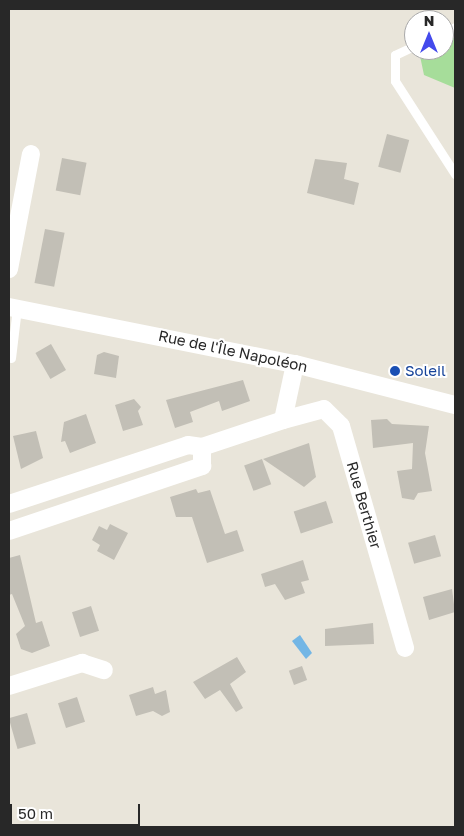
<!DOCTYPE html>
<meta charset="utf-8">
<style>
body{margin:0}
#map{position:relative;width:464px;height:836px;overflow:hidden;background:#e9e5da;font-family:"Golos Text",sans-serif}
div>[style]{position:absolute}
.green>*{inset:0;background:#a6dd9a}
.water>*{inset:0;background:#73b6e5}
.building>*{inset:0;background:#c2bfb6;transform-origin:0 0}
.lane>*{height:9px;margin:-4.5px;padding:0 4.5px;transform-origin:4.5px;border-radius:4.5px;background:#fff}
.street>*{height:18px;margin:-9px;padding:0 9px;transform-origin:9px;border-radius:9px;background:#fff}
.dots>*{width:14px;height:14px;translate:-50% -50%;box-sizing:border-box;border:2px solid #fff;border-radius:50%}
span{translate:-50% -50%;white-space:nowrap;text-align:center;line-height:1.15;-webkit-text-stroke:4px #fff;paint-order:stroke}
.street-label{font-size:15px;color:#282828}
.transit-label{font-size:15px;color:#164399}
.left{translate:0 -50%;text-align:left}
.frame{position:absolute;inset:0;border:10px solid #282828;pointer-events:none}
.north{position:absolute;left:404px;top:10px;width:50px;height:50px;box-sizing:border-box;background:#fff;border:1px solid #a9a9a9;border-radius:50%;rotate:0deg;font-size:14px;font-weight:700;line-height:20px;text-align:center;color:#282828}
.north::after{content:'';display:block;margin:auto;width:18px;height:22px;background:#444aec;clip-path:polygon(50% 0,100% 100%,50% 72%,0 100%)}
.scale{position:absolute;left:10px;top:804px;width:130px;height:22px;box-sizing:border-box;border:2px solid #282828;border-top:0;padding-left:6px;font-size:15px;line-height:18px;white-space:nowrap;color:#282828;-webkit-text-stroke:4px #fff;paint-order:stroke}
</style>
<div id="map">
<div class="green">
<i style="clip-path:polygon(455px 37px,455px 88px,424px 75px,420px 56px,431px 50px,444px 50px,444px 43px)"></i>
</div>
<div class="water">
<i style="clip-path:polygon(300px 635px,312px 653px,306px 659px,292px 641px)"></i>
</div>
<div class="building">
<i style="left:387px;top:134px;width:23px;height:34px;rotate:15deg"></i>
<i style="left:62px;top:158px;width:25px;height:33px;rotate:11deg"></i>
<i style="clip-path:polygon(315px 159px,347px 163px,344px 179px,359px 183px,354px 205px,307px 193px)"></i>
<i style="left:45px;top:229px;width:20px;height:55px;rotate:11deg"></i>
<i style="left:51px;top:344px;width:30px;height:18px;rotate:60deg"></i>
<i style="clip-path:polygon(104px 352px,119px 356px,116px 378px,94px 374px,97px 355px)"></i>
<i style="clip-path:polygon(243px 380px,250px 401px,222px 411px,219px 401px,190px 412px,193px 422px,175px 428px,166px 400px)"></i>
<i style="clip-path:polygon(134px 399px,141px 407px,138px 411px,143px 425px,123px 431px,115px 405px)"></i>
<i style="clip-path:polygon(86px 414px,96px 443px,70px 453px,65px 441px,61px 442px,64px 422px)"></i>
<i style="clip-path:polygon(387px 419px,392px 424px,429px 426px,425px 453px,432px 491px,418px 493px,414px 500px,402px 498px,397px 471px,412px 469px,413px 443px,373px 448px,371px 420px)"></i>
<i style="clip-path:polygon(36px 431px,43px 458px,21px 469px,13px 436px)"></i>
<i style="clip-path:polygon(309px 443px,316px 477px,304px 487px,263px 459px)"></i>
<i style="left:262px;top:459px;width:27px;height:19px;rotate:70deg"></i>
<i style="clip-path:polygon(196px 489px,198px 493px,210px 490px,225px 534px,237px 530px,244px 551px,207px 563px,192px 517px,176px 517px,170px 497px)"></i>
<i style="left:326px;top:501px;width:23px;height:34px;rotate:72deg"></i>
<i style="clip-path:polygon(110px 524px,128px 533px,114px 560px,97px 551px,100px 545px,92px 540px,99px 526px,107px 530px)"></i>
<i style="left:435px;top:535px;width:22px;height:28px;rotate:74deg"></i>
<i style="clip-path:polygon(20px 555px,36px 623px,42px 621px,50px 646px,32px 653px,21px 649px,16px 634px,25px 626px,12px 594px,9px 595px,9px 558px)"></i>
<i style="clip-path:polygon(303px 560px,309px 580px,301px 582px,305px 593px,285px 600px,275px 584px,265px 587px,261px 574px)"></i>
<i style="clip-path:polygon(452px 589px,455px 612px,429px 620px,423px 597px)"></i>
<i style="left:91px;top:606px;width:26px;height:20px;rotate:72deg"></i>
<i style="clip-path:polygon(373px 623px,374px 644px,325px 646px,325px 629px)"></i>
<i style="clip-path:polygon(237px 657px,246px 672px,230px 684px,243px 708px,236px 712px,220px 690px,205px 699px,193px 682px)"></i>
<i style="left:302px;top:666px;width:15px;height:14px;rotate:70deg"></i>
<i style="clip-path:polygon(153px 687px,155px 694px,166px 690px,170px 712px,162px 716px,153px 711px,136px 716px,129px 695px)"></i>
<i style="left:77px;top:697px;width:26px;height:20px;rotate:72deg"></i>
<i style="left:27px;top:713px;width:32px;height:19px;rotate:74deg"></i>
</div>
<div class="lane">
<i style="left:444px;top:32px;width:12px;rotate:-24deg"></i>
<i style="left:414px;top:46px;width:21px;rotate:155deg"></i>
<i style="left:395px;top:55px;width:26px;rotate:90deg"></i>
<i style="left:395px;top:81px;width:111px;rotate:57.2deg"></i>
<i style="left:11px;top:358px;width:50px;rotate:-83.2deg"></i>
</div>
<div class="street">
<i style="left:9px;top:269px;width:117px;rotate:-79.2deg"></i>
<i style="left:9px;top:307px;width:292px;rotate:11.3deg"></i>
<i style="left:295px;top:364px;width:165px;rotate:14.4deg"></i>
<i style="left:283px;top:420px;width:42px;rotate:-15deg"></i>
<i style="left:324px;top:409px;width:24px;rotate:45deg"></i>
<i style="left:341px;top:426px;width:231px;rotate:73.9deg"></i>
<i style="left:9px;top:504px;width:188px;rotate:-18.2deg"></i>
<i style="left:188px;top:445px;width:14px;rotate:8deg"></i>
<i style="left:202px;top:447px;width:85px;rotate:-18.4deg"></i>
<i style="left:283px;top:420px;width:57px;rotate:-77.9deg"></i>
<i style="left:9px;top:531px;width:204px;rotate:-18.6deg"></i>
<i style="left:202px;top:466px;width:19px;rotate:-90deg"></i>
<i style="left:9px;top:686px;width:77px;rotate:-17.5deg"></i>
<i style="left:82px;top:663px;width:23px;rotate:18deg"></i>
</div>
<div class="dots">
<i style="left:395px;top:371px;background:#1a4fb4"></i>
</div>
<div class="street-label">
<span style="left:233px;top:351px;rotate:12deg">Rue de l'Île Napoléon</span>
<span style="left:364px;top:505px;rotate:74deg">Rue Berthier</span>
</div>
<div class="transit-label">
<span class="left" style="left:405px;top:371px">Soleil</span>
</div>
<div class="frame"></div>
<div class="north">N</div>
<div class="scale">50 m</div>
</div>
